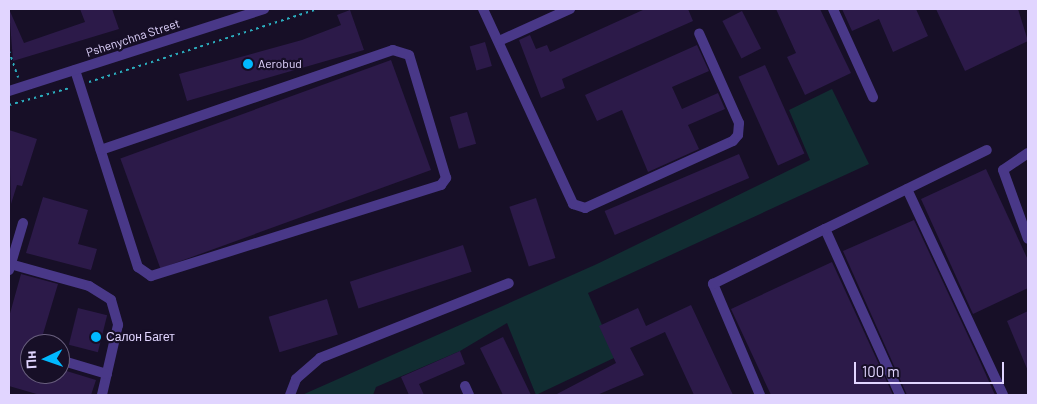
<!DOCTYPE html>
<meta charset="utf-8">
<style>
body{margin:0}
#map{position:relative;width:1037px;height:404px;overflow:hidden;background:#170f27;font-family:Barlow,sans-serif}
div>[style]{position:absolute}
.green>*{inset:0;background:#112d32}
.building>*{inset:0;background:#2c1a49;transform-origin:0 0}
.path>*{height:2px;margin-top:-1px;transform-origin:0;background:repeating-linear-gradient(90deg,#2bacbd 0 2.5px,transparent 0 6.5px)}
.minor>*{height:10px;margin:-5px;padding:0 5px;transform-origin:5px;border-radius:5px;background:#493888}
.dots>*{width:14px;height:14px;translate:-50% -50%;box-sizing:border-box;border:2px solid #170f27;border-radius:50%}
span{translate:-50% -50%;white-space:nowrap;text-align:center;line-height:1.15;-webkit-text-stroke:4.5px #170f27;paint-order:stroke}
.street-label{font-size:12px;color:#e1d5ff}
.poi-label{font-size:12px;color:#e1d5ff}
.left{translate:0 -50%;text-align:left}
.frame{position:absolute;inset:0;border:10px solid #e1d5ff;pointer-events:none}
.north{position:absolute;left:20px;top:334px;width:50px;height:50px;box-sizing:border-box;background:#170f27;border:1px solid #685e7d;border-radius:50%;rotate:267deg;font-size:14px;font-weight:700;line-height:20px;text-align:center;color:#e1d5ff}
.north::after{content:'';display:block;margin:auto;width:18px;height:22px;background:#01b9ff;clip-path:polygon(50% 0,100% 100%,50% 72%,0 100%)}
.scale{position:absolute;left:854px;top:362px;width:150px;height:22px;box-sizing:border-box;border:2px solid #e1d5ff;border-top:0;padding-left:6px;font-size:15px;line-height:18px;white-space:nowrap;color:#e1d5ff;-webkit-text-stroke:4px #170f27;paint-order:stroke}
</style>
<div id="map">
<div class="green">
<i style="clip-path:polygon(832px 89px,869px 164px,588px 293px,616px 357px,536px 395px,507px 323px,460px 351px,376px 387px,373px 395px,302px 395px,597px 264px,810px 160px,789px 110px)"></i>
</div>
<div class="building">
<i style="clip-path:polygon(9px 9px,24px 43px,85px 22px,80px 9px,112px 9px,119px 29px,13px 61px)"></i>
<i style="clip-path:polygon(645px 9px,688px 9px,693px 21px,562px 79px,565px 88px,541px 98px,519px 40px,530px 35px,536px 49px,547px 45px,550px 52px)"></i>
<i style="clip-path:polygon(776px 9px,820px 9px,851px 73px,805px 95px,787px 57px,796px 53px)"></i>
<i style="clip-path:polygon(842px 9px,916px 9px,928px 36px,893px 52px,879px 19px,852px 31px)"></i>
<i style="clip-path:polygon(936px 9px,1018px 9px,1028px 41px,965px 71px)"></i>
<i style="clip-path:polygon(350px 10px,364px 50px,187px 101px,179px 74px,302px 40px,341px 25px,337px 15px)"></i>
<i style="left:742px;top:11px;width:42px;height:22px;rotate:63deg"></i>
<i style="left:485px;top:42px;width:25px;height:16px;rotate:74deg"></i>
<i style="clip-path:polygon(697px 45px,709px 71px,672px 87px,682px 109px,718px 93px,725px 109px,688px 125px,699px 149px,648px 172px,622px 110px,597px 121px,585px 95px)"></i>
<i style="left:391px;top:60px;width:117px;height:288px;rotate:70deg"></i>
<i style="left:765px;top:65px;width:97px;height:29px;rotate:66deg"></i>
<i style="left:467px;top:112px;width:33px;height:18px;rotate:74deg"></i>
<i style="clip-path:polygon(9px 130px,37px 139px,22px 186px,17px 185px,11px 204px)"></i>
<i style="left:739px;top:154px;width:26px;height:146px;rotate:67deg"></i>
<i style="clip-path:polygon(986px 169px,1028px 260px,1028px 288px,973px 314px,921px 199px)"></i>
<i style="clip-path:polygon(43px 197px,88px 210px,78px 244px,97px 249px,91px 270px,26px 253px)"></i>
<i style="left:536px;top:198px;width:63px;height:28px;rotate:72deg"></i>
<i style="clip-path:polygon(914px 220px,978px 357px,995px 395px,907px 395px,843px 251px)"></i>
<i style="left:463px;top:245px;width:28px;height:119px;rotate:72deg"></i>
<i style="clip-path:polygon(832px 262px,893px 395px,771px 395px,731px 309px)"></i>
<i style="clip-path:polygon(21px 274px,58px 284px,40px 344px,30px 344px,30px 374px,60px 374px,60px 369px,96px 380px,91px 395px,40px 395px,9px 386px,9px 317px)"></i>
<i style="left:327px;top:299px;width:37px;height:61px;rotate:73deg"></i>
<i style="clip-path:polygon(691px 305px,733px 395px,694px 395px,665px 332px,630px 348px,644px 375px,597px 395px,555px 395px,616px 363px,599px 326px,638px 308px,646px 326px)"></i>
<i style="left:78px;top:308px;width:30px;height:38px;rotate:14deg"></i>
<i style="clip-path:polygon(1028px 311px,1028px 371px,1007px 321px)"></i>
<i style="clip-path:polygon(503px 337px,531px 395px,503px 395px,480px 348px)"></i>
<i style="clip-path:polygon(460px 351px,465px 364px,419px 384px,424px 395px,409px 395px,401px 377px)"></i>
</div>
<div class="path">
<i style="left:9px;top:51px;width:28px;rotate:71deg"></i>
<i style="left:89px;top:82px;width:240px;rotate:-17.7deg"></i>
<i style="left:9px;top:105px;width:63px;rotate:-15.6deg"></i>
</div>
<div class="minor">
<i style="left:483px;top:9px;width:215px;rotate:65.2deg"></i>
<i style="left:573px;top:204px;width:13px;rotate:18deg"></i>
<i style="left:585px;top:208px;width:162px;rotate:-24.4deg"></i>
<i style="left:733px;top:141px;width:8px;rotate:-50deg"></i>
<i style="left:738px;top:135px;width:12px;rotate:-85deg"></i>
<i style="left:739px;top:123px;width:98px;rotate:-114deg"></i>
<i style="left:833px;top:9px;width:97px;rotate:65.6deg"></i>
<i style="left:499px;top:41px;width:78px;rotate:-24.3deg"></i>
<i style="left:75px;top:70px;width:207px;rotate:72.3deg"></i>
<i style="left:138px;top:267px;width:16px;rotate:35deg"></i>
<i style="left:151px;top:276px;width:304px;rotate:-17.4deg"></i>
<i style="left:441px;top:185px;width:9px;rotate:-54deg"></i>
<i style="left:446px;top:178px;width:128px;rotate:-106.7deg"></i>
<i style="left:409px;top:55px;width:17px;rotate:-163deg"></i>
<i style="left:393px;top:50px;width:309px;rotate:161.1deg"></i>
<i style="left:9px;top:91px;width:268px;rotate:-17.8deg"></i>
<i style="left:1028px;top:153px;width:30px;rotate:146deg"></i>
<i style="left:1003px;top:170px;width:73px;rotate:70.1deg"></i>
<i style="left:907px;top:189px;width:227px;rotate:65deg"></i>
<i style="left:10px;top:264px;width:82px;rotate:15.6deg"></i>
<i style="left:89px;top:286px;width:26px;rotate:32deg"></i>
<i style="left:111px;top:300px;width:26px;rotate:74deg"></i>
<i style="left:118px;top:325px;width:72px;rotate:102.9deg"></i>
<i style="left:9px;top:270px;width:49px;rotate:-73.4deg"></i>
<i style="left:60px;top:360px;width:49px;rotate:16.6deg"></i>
<i style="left:465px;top:386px;width:10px;rotate:66deg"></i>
<i style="left:290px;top:395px;width:17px;rotate:-69deg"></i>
<i style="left:296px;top:379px;width:32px;rotate:-41deg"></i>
<i style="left:320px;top:358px;width:203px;rotate:-21.6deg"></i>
<i style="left:760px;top:395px;width:121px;rotate:-112.9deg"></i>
<i style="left:713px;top:284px;width:125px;rotate:-26.2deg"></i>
<i style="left:900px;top:395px;width:182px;rotate:-114.3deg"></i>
<i style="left:825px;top:229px;width:180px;rotate:-26deg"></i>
</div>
<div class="dots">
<i style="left:248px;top:64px;background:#01b9ff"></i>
<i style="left:96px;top:337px;background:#01b9ff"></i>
</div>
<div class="street-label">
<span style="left:133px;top:38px;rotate:-18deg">Pshenychna Street</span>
</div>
<div class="poi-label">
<span class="left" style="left:258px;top:64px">Aerobud</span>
<span class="left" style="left:106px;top:337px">Салон Багет</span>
</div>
<div class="frame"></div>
<div class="north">Пн</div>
<div class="scale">100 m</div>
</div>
